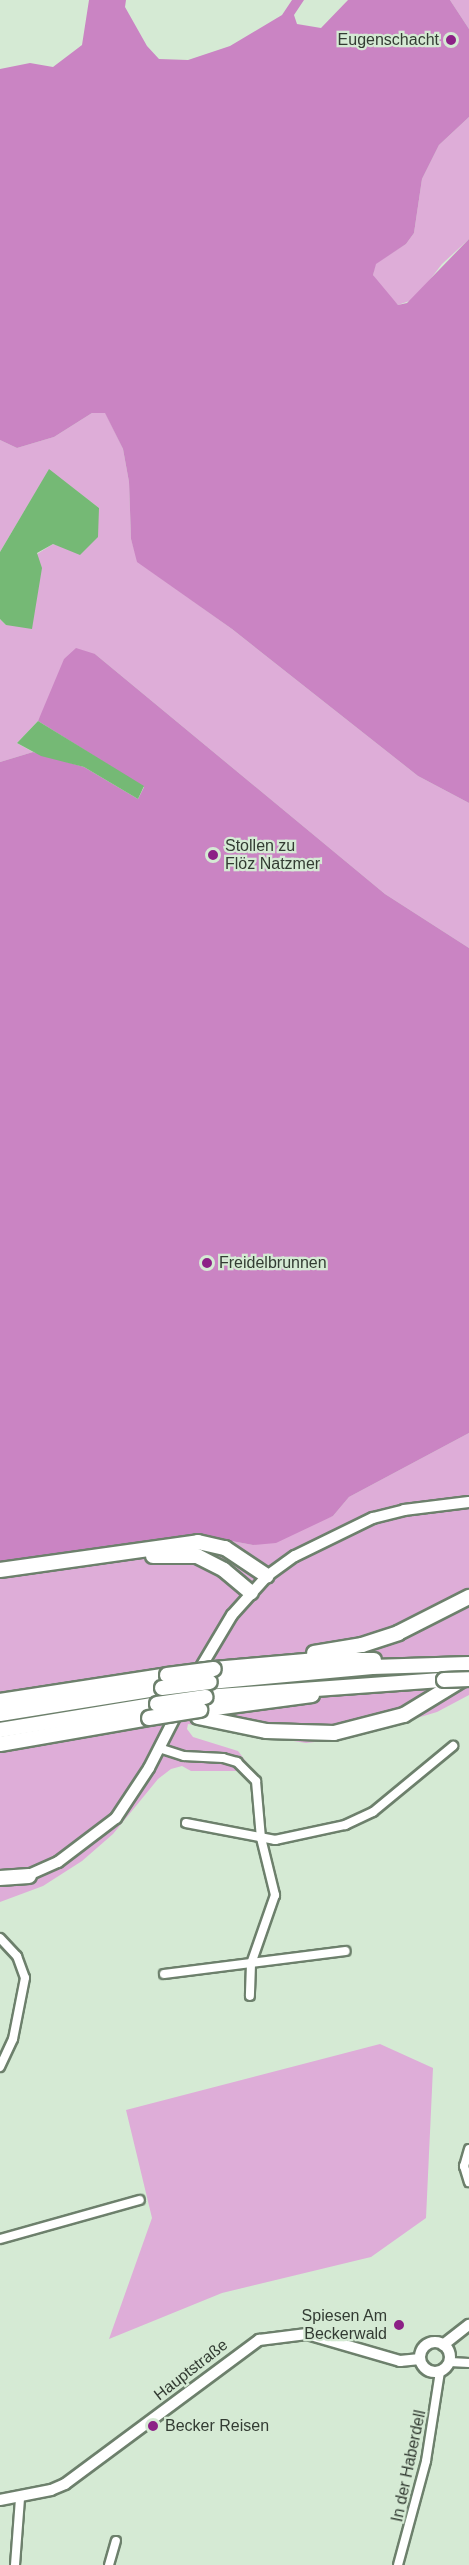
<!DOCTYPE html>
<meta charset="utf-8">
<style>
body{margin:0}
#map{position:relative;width:469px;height:2565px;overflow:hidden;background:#d5ead4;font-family:Helvetica,sans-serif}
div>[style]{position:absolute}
.green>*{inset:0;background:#deadd8}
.forest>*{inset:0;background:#ca84c3}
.water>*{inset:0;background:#75b975}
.roads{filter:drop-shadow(2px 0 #6d806c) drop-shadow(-2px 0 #6d806c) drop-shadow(0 2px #6d806c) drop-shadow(0 -2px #6d806c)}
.street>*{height:8px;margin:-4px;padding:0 4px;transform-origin:4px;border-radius:4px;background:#fff}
.secondary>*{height:10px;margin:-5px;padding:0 5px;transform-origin:5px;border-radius:5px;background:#fff}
.secondary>.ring{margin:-5px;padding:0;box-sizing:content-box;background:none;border:10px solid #fff;border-radius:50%}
.highway>*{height:14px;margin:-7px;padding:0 7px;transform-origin:7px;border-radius:7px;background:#fff}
.bridges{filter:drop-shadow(2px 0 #6d806c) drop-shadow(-2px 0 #6d806c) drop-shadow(0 2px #6d806c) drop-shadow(0 -2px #6d806c)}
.highway-bridge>*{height:14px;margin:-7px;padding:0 7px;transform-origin:7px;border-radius:7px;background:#fff}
.dots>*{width:16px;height:16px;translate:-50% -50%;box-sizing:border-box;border:3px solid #d5ead4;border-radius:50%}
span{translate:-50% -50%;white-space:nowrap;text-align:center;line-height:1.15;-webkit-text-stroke:4.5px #d5ead4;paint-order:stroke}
.poi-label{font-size:16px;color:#333c33}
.right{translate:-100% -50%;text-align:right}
.left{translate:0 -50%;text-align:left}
.street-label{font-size:16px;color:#333c33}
</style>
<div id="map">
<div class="green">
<i style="clip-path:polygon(450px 0,469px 0,469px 29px)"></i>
<i style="clip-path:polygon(469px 117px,469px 239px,442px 264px,415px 299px,398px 305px,380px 287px,373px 275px,375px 264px,406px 244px,414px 233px,422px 179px,439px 145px)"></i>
<i style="clip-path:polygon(105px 412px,123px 449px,129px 482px,131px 539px,138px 562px,232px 629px,418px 776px,469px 803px,469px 948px,385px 894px,95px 654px,52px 695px,38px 721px,17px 743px,33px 752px,0 762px,0 619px,6px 625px,37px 554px,53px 544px,70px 549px,99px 508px,49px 470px,0 552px,0 440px,17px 448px,54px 437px,92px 413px)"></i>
<i style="clip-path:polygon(469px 1433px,469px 1695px,437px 1712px,350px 1738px,306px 1743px,188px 1724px,187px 1729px,193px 1737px,238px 1751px,248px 1764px,237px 1771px,191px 1771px,182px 1766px,171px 1769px,158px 1779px,113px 1834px,82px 1861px,43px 1886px,0 1902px,0 1562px,194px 1534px,253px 1545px,333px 1516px,349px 1497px)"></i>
<i style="clip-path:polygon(380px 2044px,433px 2068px,426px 2218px,371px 2257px,222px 2293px,109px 2339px,152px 2218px,126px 2110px)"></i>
</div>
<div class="forest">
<i style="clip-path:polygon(89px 0,126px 0,125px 7px,147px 46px,159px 59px,188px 60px,230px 46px,282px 15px,292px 0,304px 0,294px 15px,297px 24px,321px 28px,348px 0,450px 0,469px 29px,469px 117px,439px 145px,422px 179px,414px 233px,406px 244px,376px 264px,373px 275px,398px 305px,407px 303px,469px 239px,469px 803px,418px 776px,232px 629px,137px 562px,131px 539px,129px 482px,123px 449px,105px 413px,92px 413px,54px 437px,17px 448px,0 440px,0 69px,30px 63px,53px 67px,82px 45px)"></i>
<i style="clip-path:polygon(76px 648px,95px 654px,385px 894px,469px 948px,469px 1433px,349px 1497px,333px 1516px,276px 1543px,253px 1545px,194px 1534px,0 1562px,0 762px,33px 752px,84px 767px,138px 799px,144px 787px,38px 721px,64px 659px)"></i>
</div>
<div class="water">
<i style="clip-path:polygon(49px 469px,99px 508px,98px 537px,80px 555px,53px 544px,37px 553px,42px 568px,32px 629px,6px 625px,0 619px,0 552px)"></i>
<i style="clip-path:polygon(38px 721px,144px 786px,138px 799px,84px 767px,41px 756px,17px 743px)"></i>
</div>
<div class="roads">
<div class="street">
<i style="left:159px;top:1748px;width:26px;rotate:18deg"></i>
<i style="left:184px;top:1756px;width:39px;rotate:3deg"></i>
<i style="left:223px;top:1758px;width:15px;rotate:16deg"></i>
<i style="left:237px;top:1762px;width:27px;rotate:45deg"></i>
<i style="left:256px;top:1781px;width:57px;rotate:85deg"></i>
<i style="left:261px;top:1838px;width:59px;rotate:76.2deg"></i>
<i style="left:275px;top:1895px;width:73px;rotate:109.2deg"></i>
<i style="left:251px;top:1964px;width:32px;rotate:92deg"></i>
<i style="left:186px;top:1823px;width:91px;rotate:10.8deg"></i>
<i style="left:275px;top:1840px;width:72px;rotate:-12.1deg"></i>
<i style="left:345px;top:1825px;width:31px;rotate:-25deg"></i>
<i style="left:373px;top:1812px;width:104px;rotate:-39.5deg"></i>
<i style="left:0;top:1938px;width:25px;rotate:47deg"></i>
<i style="left:17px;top:1956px;width:23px;rotate:70deg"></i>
<i style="left:25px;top:1978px;width:62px;rotate:101.1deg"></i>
<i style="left:13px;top:2039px;width:31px;rotate:115deg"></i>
<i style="left:164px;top:1974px;width:183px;rotate:-7.2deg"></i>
<i style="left:469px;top:2149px;width:18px;rotate:106deg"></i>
<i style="left:464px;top:2166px;width:17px;rotate:73deg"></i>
<i style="left:0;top:2239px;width:145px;rotate:-15.6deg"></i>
<i style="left:450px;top:2362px;width:19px;rotate:3deg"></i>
<i style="left:15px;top:2565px;width:67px;rotate:-85.7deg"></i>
<i style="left:109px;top:2565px;width:25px;rotate:-74deg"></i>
<i style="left:398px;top:2565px;width:108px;rotate:-74.9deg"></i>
<i style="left:426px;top:2461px;width:90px;rotate:-81.1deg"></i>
</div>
<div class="secondary">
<i style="left:195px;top:1677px;width:72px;rotate:-59.2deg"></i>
<i style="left:232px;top:1615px;width:52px;rotate:-48.1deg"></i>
<i style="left:267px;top:1576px;width:34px;rotate:-36deg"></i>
<i style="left:295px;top:1556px;width:87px;rotate:-26deg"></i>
<i style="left:373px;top:1518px;width:32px;rotate:-14deg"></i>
<i style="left:404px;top:1510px;width:65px;rotate:-7deg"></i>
<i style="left:24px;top:1877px;width:37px;rotate:-24deg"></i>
<i style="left:58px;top:1862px;width:73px;rotate:-37.2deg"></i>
<i style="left:116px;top:1818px;width:60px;rotate:-56.6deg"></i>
<i style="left:149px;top:1768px;width:66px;rotate:-63deg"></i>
<i class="ring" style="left:420px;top:2342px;width:20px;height:20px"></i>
<i style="left:443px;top:2345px;width:33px;rotate:-38deg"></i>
<i style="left:0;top:2500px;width:52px;rotate:-11.1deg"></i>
<i style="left:51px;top:2490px;width:15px;rotate:-23deg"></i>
<i style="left:65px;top:2484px;width:242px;rotate:-36.6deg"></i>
<i style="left:259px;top:2340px;width:48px;rotate:-7.1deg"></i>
<i style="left:307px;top:2334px;width:97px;rotate:16.2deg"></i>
<i style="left:400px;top:2361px;width:20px;rotate:-6deg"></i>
</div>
<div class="highway">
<i style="left:153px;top:1556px;width:44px"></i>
<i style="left:197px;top:1556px;width:30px;rotate:27deg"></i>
<i style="left:224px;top:1570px;width:35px;rotate:40deg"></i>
<i style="left:0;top:1570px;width:200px;rotate:-8deg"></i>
<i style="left:198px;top:1542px;width:28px;rotate:13deg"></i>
<i style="left:225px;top:1548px;width:50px;rotate:33.7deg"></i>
<i style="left:314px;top:1653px;width:49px;rotate:-9.5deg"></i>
<i style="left:362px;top:1645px;width:38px;rotate:-18deg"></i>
<i style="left:398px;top:1633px;width:80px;rotate:-26.9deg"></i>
<i style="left:214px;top:1669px;width:103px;rotate:-5deg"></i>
<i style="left:317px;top:1660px;width:57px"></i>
<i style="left:210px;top:1682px;width:163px;rotate:-5.3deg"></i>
<i style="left:372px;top:1667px;width:97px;rotate:-1.8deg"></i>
<i style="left:205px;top:1697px;width:240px;rotate:-4.1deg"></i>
<i style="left:0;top:1701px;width:169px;rotate:-8.8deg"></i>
<i style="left:200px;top:1710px;width:113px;rotate:-7.6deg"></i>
<i style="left:0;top:1714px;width:164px;rotate:-9.1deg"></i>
<i style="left:198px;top:1717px;width:69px;rotate:11.6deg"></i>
<i style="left:266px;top:1731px;width:68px;rotate:1.7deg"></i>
<i style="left:334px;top:1733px;width:72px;rotate:-14.4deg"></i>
<i style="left:404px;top:1715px;width:75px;rotate:-31.4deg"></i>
<i style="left:0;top:1730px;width:159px;rotate:-9.4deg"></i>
<i style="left:0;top:1744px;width:151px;rotate:-9.9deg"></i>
<i style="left:0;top:1878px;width:29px;rotate:-4deg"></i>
</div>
</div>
<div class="bridges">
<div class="highway-bridge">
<i style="left:167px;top:1675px;width:47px;rotate:-7.3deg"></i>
<i style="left:444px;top:1680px;width:25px;rotate:-2deg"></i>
<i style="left:162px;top:1688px;width:48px;rotate:-7.1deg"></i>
<i style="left:157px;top:1704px;width:49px;rotate:-8.3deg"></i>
<i style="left:149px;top:1718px;width:52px;rotate:-8.9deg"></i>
</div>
</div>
<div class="dots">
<i style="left:451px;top:40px;background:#8c2186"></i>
<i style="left:213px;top:855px;background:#8c2186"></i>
<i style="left:207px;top:1263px;background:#8c2186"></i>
<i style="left:399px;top:2325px;background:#8c2186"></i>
<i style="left:153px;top:2426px;background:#8c2186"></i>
</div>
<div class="poi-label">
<span class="right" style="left:439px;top:40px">Eugenschacht</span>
<span class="left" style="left:225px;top:855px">Stollen zu<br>Flöz Natzmer</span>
<span class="left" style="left:219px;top:1263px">Freidelbrunnen</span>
<span class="right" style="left:387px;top:2325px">Spiesen Am<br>Beckerwald</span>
<span class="left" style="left:165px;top:2426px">Becker Reisen</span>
</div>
<div class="street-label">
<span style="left:191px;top:2370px;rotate:-38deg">Hauptstraße</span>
<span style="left:409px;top:2466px;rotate:-78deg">In der Haberdell</span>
</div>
</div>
